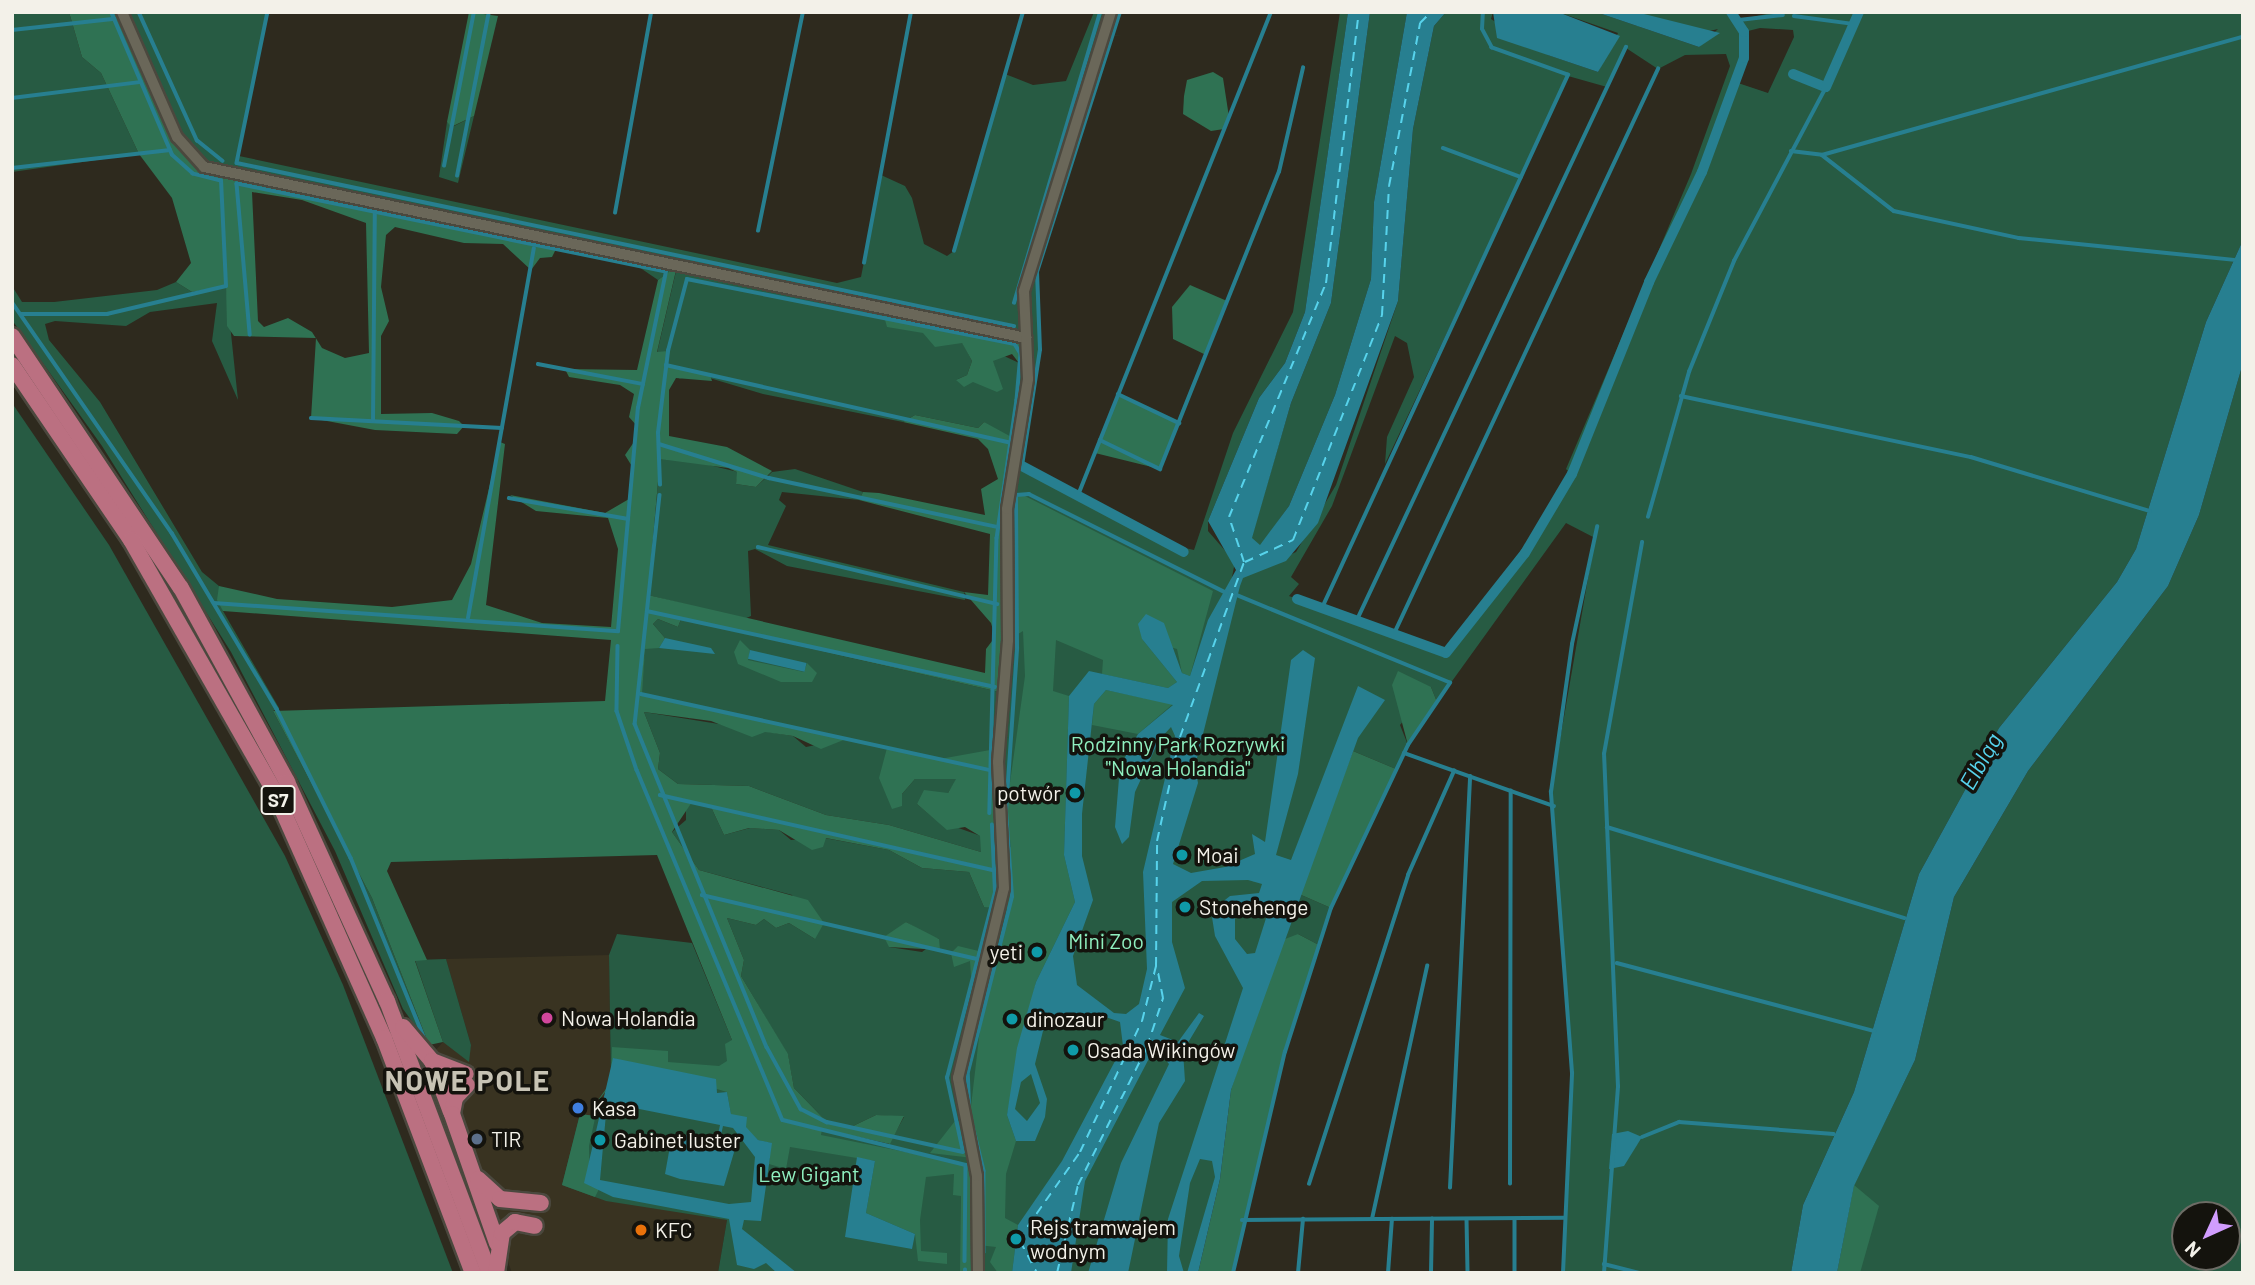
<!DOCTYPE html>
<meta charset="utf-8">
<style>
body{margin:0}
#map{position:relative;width:2255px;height:1285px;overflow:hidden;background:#2e2a1e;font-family:Barlow,sans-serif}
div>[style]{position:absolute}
.built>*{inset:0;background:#393321}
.green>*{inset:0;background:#275b43}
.forest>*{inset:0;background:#2f7253}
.water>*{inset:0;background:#277f90;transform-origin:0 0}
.stream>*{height:3.5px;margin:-1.75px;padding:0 1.75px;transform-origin:1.75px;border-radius:1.75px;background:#277f90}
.canal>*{height:10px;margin:-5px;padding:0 5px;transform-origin:5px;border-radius:5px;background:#277f90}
.ferry>*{height:2px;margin-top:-1px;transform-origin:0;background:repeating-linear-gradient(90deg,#57d3ec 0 9px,transparent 0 16px)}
.roads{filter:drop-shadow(2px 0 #4b483e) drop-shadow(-2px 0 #4b483e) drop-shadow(0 2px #4b483e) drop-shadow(0 -2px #4b483e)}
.minor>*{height:10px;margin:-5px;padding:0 5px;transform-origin:5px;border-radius:5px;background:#6a6759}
.highway>*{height:16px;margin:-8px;padding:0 8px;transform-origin:8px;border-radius:8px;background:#bb7081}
.dots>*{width:19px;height:19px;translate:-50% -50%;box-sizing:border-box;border:4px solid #14130d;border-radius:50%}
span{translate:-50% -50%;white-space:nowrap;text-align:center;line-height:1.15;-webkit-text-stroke:7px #14130d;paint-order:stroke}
.shield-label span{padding:2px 5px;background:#14130d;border:2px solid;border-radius:5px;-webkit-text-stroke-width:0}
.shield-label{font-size:19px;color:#f3f1e9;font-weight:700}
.park-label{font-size:21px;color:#90f0c0}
.poi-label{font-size:21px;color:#f3f1e9}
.right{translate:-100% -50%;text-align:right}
.left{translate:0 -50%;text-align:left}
.water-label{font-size:23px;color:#57d3ec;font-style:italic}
.district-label{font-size:28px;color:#c7c3b4;font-weight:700;letter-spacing:2px}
.frame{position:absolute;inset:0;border:14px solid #f3f1e9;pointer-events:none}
.north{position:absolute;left:2171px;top:1201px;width:70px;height:70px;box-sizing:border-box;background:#14130d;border:2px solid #6d6c65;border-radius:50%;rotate:225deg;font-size:19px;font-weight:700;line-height:28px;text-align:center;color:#f3f1e9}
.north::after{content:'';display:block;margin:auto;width:24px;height:32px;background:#d19dfe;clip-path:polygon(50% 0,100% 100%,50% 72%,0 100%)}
</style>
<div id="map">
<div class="built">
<i style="clip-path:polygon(609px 955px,611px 1082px,595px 1117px,580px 1114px,562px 1185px,727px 1220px,718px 1273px,512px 1273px,433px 1053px,443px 1042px,471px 1045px,446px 959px)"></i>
</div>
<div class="green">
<i style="clip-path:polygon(12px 12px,69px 12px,82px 57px,101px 73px,139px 154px,12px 172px)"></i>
<i style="clip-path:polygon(evenodd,122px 12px,268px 12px,239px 156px,837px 283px,861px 277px,881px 175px,905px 186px,912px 198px,924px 244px,947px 256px,954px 251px,1005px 74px,1033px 85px,1066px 81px,1094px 12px,1120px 12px,1037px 272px,1040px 350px,1022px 466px,1171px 545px,1194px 550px,1233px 433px,1293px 312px,1340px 12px,1348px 12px,1305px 312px,1285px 363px,1259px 398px,1208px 521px,1208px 531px,1235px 562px,1231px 582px,1296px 552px,1336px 485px,1398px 301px,1413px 129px,1434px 26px,1446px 12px,1493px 12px,1491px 19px,1548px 55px,1598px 72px,1618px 33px,1558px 12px,1596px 12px,1699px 47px,1718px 29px,1701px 33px,1636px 12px,1731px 12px,1739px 20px,1775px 12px,2243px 12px,2243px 240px,2206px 322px,2136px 549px,2117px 582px,1999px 728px,1919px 874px,1854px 1092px,1803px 1205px,1791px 1273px,1563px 1273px,1572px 1073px,1551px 792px,1595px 538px,1566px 523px,1437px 702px,1431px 687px,1400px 725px,1408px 745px,1396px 769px,1353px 751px,1299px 894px,1331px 908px,1319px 945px,1298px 934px,1231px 1090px,1198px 1273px,718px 1273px,727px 1220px,606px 1201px,562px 1185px,580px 1114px,595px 1116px,611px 1082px,609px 955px,617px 934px,692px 943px,732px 1040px,821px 1135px,821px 1129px,889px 1144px,904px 1117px,876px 1115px,853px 1126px,827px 1122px,794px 1088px,788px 1055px,741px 976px,744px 960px,727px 918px,756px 925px,764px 919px,776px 928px,789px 923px,815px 939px,792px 895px,699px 870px,672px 832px,686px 820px,686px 808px,692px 802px,711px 807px,724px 835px,750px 828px,779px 830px,791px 840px,825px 838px,889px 850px,922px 868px,969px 872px,984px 907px,1003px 849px,983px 755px,940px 759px,888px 748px,884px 762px,902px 794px,915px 779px,957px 779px,948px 793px,917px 804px,936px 820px,981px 836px,981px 852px,889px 825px,826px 815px,749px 786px,678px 784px,658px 769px,660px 753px,644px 712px,793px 736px,806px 747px,845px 739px,641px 694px,645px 648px,665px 638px,653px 624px,658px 619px,678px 627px,681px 619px,1004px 693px,1022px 495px,1009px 495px,994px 432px,984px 422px,978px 428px,915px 415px,903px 422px,763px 394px,666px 365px,657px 353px,677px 267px,658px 280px,636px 265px,559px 249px,560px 242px,229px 173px,188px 155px,122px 12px,1760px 28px,1793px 30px,1794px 37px,1768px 93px,1735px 82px,1744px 32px,1760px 28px,122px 12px,1626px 48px,1658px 69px,1685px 55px,1726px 54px,1730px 66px,1691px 174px,1566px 469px,1571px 474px,1525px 553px,1446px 653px,1289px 596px,1299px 584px,1291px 577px,1332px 506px,1395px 336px,1407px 343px,1414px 377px,1387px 437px,1385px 464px,1568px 76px,1607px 87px,1626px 48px,122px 12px,899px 325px,1026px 338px,1019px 363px,1002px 355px,992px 361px,995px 367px,956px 380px,967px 375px,972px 361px,962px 342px,899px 325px,122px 12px,906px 922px,930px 936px,939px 939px,922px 952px,889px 947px,906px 922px)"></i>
<i style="clip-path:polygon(1370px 12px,1407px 12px,1374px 202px,1371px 279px,1335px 395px,1289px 506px,1260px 546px,1251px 539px,1291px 403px,1331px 303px)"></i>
<i style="clip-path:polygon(474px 116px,458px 183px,439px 177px,447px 122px,452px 127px)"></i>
<i style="clip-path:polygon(176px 282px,192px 292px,226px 286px,238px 400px,212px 341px,217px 303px,150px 312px,126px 326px,55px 321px,45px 324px,49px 340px,100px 402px,202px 572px,219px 586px,223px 611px,279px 708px,273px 711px,372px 898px,429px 1045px,403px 1009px,335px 851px,231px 652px,102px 446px,12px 320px,12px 286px,22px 302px,54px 302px,157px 290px)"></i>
<i style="clip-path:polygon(evenodd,2243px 363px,2243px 1273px,1837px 1273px,1854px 1185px,1915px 1060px,1954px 897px,2028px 771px,2168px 586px,2199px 515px,2243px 363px,2185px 1215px,2227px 1215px,2227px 1257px,2185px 1257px,2185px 1215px)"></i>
<i style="clip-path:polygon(12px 403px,109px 545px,285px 856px,343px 985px,453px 1273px,12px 1273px)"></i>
<i style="clip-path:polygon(676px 457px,738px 472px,736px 484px,756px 487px,772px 472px,795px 469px,863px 492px,859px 500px,782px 492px,779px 500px,786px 506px,768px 545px,964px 592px,965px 600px,787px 566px,755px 549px,748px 551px,751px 616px,744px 619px,648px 595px,660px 459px)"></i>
<i style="clip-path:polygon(446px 959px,471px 1045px,469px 1062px,443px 1042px,415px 960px)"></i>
</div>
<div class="forest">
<i style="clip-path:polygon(evenodd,69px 12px,122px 12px,170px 124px,198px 164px,560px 241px,552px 257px,540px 258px,531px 270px,503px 244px,464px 243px,395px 227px,386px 235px,381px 287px,389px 321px,381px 336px,381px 414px,432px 413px,459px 421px,464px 426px,457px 434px,375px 430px,311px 418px,316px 338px,234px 336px,227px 326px,226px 286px,192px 292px,176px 282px,191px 263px,172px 198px,139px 154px,101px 73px,82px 57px,69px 12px,252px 192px,302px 200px,366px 223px,369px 353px,345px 358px,322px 348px,312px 332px,288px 318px,264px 327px,258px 321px,252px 192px)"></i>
<i style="clip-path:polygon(469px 12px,498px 16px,474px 116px,451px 127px,447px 122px)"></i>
<i style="clip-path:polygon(1213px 72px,1223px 78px,1229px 117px,1224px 129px,1211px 131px,1183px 114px,1184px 96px,1187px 80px)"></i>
<i style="clip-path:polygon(evenodd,677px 266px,657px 352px,668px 351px,667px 365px,710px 375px,712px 381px,676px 378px,669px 390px,669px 436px,727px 447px,772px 471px,756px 487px,736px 484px,737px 472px,728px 468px,660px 459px,648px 595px,985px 673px,986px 649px,995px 637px,991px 623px,964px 592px,988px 595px,990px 534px,859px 500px,863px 492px,879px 493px,985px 515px,981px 489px,998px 479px,988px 449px,978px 439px,903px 422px,915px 415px,978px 428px,984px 422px,1017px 440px,1009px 495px,1023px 495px,1213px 591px,1190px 676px,1182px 673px,1177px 649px,1142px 639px,1177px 682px,1168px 688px,1102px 674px,1103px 660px,1056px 640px,1053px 691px,1069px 696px,1064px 855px,1075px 902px,1036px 982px,1007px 1115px,1016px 1141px,1006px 1174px,1005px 1218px,1018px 1225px,1012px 1273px,998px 1273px,990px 1262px,996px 1247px,978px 1245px,978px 1273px,960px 1273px,961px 1196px,953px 1195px,954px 1174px,926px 1177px,920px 1220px,921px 1251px,947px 1253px,947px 1264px,918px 1261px,915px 1234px,866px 1213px,875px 1161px,790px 1147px,786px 1169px,769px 1164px,771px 1143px,758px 1140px,731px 1114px,727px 1092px,613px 1058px,612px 1083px,599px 1100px,589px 1146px,590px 1186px,600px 1187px,595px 1197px,562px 1185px,580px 1114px,595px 1116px,598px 1100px,611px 1082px,612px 1047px,668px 1051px,668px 1062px,719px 1066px,727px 1061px,725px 1044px,732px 1040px,657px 855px,391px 862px,387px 871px,427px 960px,415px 961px,443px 1042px,429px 1045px,372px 898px,273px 711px,605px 701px,611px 640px,223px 611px,217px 600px,219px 586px,277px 599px,392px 607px,452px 600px,471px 564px,500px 442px,505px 444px,486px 605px,542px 623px,611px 627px,618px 549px,608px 518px,536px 511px,510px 495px,605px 513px,629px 499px,633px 468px,625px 455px,636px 439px,637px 426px,629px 417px,634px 394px,620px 385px,569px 377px,565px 369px,637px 370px,658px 280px,677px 266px,658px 619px,678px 627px,681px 619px,1004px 693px,1008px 640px,1023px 631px,1025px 676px,1006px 811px,1011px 847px,1003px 849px,998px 762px,990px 750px,940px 759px,887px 748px,879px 778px,892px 809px,902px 806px,902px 794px,915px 779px,956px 779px,948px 793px,924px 790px,917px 804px,947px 830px,965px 827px,980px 836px,981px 852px,889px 825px,826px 815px,749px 786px,678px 784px,658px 769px,660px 753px,644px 712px,711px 721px,752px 737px,765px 732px,793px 736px,821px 749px,846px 739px,642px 694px,645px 649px,659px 648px,665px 638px,653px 624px,658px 619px,677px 266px,692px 802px,711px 807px,724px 835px,749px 828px,779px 830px,812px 850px,823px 847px,826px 838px,889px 850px,922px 868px,969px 872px,984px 907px,1008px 909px,983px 1003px,970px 1115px,980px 1158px,973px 1158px,965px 1122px,955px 1121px,930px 1153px,973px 1158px,975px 1166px,821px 1135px,822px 1129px,890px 1144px,904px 1116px,876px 1115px,853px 1126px,827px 1122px,794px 1088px,788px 1054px,741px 976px,744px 960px,727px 918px,756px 925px,764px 919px,776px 928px,789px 923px,815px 939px,824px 923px,808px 900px,699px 870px,672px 832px,692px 802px)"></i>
<i style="clip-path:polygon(1190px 285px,1227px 301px,1206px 355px,1173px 339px,1172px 307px)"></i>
<i style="clip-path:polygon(882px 309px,1026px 338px,1029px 359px,1019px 363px,1012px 354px,993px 361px,1003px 389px,997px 392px,973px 382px,964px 387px,956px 380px,967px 375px,972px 361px,962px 343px,935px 347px,923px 333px,887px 327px)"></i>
<i style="clip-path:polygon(1118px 394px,1179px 423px,1160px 469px,1095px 453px)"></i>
<i style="clip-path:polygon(740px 640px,750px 650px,748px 660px,804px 672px,807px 663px,817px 673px,812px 682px,781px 682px,738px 664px,734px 652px)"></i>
<i style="clip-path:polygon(1398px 671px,1431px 687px,1437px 702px,1408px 745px,1392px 685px)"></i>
<i style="clip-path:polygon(1106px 690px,1173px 704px,1138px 734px,1092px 725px,1094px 704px)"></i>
<i style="clip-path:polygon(1353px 751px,1396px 769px,1331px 908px,1299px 894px)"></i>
<i style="clip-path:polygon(906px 922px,939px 939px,940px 950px,889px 947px,884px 937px)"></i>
<i style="clip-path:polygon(1298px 934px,1319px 945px,1285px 1052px,1233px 1273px,1198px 1273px,1220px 1179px,1231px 1090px,1280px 941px)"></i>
<i style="clip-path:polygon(958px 946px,987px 953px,981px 975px,971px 976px,970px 961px,954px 967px,951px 953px)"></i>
<i style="clip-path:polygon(1854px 1185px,1879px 1206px,1860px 1273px,1837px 1273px)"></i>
</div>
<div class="water">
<i style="clip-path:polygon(evenodd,1348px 12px,1370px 12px,1331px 303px,1291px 403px,1252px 538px,1260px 545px,1289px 506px,1335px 395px,1371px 279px,1374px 202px,1407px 12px,1446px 12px,1434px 26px,1413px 129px,1398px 301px,1318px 523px,1286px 561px,1243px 578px,1240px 586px,1195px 766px,1198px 783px,1173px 864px,1191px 873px,1225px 867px,1255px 854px,1252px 834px,1265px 842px,1291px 660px,1303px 650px,1315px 658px,1298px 774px,1276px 855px,1291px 860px,1358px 686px,1385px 700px,1358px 738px,1231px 1090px,1220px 1179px,1198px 1273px,1187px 1273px,1215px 1177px,1212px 1161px,1200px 1159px,1190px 1183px,1179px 1256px,1184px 1273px,1167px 1273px,1168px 1219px,1243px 988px,1215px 936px,1211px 911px,1230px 896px,1259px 893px,1262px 884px,1248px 880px,1202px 881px,1172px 902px,1172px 942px,1185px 988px,1160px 1035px,1178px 1042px,1199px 1013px,1204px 1016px,1183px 1051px,1185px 1081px,1159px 1123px,1128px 1273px,1088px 1273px,1121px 1163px,1169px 1064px,1155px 1047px,1085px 1181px,1071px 1273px,1012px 1273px,1018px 1225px,1062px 1161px,1123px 1046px,1120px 1022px,1100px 1015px,1066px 1016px,1043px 1031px,1035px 1064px,1047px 1099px,1045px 1117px,1035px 1141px,1016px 1141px,1007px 1115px,1017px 1048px,1036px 982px,1075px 902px,1064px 855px,1069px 696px,1089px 671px,1168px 688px,1177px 682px,1142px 639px,1138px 624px,1146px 614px,1164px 623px,1182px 673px,1190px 676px,1208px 620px,1236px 570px,1208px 521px,1259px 398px,1285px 363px,1305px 312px,1348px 12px,1106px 690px,1173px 705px,1138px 734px,1120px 766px,1115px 827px,1122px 844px,1129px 837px,1135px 792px,1159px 740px,1171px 727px,1175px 736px,1143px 872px,1147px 969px,1139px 1004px,1126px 1014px,1114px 1013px,1077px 985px,1073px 956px,1093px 900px,1082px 856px,1082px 814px,1094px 704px,1106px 690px,1348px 12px,1251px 907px,1267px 915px,1255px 953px,1247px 954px,1235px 939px,1235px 916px,1251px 907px,1348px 12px,1031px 1074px,1040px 1103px,1027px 1121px,1015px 1109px,1021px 1082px,1031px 1074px)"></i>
<i style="clip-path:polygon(1493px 12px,1558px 12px,1620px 36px,1598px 72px,1497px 38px)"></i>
<i style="clip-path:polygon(1596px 12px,1636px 12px,1720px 33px,1699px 47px)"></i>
<i style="clip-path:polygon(2243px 240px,2243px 363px,2199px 515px,2168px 586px,2028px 771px,1954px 897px,1915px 1060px,1854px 1186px,1837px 1273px,1791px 1273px,1803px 1205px,1854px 1092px,1919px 874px,1999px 728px,2117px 582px,2136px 549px,2206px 322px)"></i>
<i style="clip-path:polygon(665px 638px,711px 648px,715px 654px,659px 648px)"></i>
<i style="left:750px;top:650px;width:58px;height:9px;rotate:13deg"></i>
<i style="clip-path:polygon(evenodd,613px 1058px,716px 1079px,717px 1093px,727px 1092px,731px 1114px,747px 1117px,746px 1127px,758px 1140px,772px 1143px,761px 1221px,744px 1220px,742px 1229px,797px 1273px,777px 1273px,766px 1263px,754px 1269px,737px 1265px,729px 1219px,613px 1197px,584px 1183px,613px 1058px,619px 1105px,720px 1125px,718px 1135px,672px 1135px,665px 1174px,680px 1179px,724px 1186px,735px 1149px,721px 1135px,723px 1126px,733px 1128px,755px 1157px,751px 1202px,729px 1204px,600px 1180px,606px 1114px,619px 1105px)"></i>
<i style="clip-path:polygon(1628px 1131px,1642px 1137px,1624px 1166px,1609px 1169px,1612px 1134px)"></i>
<i style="clip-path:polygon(857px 1157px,875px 1161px,866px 1213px,915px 1234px,912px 1249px,845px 1237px)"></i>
</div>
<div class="stream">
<i style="left:139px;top:12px;width:141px;rotate:65.6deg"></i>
<i style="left:197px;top:140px;width:33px;rotate:39deg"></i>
<i style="left:268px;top:12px;width:154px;rotate:101.6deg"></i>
<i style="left:237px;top:163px;width:794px;rotate:11.85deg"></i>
<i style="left:1794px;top:16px;width:61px;rotate:7.6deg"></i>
<i style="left:1739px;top:20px;width:44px;rotate:-6.5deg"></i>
<i style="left:12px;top:30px;width:103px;rotate:-6.2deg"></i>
<i style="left:12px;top:98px;width:130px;rotate:-7.1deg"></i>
<i style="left:1443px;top:148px;width:83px;rotate:20.4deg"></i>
<i style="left:1791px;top:151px;width:31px;rotate:7deg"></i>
<i style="left:1822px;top:155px;width:437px;rotate:-15.7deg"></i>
<i style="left:1822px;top:155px;width:91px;rotate:37.9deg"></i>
<i style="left:1894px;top:211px;width:128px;rotate:12.2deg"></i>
<i style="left:2019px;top:238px;width:216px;rotate:5.8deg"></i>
<i style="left:444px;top:166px;width:157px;rotate:-79deg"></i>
<i style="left:12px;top:168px;width:159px;rotate:-6.5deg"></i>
<i style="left:457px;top:176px;width:167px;rotate:-79deg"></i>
<i style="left:615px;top:213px;width:204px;rotate:-79.8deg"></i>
<i style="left:758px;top:231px;width:224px;rotate:-78.4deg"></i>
<i style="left:954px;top:251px;width:249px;rotate:-73.9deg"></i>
<i style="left:864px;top:263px;width:255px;rotate:-79.4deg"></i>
<i style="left:12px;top:302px;width:281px;rotate:55.3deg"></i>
<i style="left:172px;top:533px;width:205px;rotate:59.2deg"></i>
<i style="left:277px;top:709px;width:166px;rotate:63.6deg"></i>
<i style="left:351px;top:858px;width:201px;rotate:67.8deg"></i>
<i style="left:1014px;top:303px;width:303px;rotate:-73.5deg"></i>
<i style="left:21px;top:314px;width:86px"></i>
<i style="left:107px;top:314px;width:122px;rotate:-13.2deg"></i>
<i style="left:226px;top:286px;width:105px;rotate:-92.7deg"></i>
<i style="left:221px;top:181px;width:29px;rotate:-166deg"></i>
<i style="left:193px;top:174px;width:28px;rotate:-138deg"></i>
<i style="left:172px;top:155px;width:155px;rotate:-113.1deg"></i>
<i style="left:538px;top:364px;width:107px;rotate:10.8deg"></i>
<i style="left:666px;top:365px;width:352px;rotate:12.7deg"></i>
<i style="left:1118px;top:394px;width:68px;rotate:25.4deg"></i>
<i style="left:1681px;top:396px;width:296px;rotate:11.9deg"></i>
<i style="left:1971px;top:457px;width:187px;rotate:16.8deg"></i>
<i style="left:311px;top:418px;width:191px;rotate:3deg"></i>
<i style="left:373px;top:421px;width:210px;rotate:-89.5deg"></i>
<i style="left:1100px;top:440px;width:67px;rotate:25.8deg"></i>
<i style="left:1160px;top:469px;width:320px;rotate:-68.2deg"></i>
<i style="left:1279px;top:172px;width:107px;rotate:-77deg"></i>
<i style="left:659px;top:444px;width:115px;rotate:17.2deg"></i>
<i style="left:769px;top:478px;width:234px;rotate:12.1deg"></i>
<i style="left:1022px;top:466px;width:117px;rotate:-81.2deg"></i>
<i style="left:1040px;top:350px;width:78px;rotate:-92.2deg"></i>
<i style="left:1037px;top:272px;width:273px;rotate:-72.3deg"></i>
<i style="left:660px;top:485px;width:52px;rotate:-92.2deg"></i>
<i style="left:658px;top:433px;width:83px;rotate:-83deg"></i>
<i style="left:668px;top:351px;width:74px;rotate:-75.2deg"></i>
<i style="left:687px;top:279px;width:334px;rotate:11.2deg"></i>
<i style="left:1015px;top:344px;width:12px;rotate:59deg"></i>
<i style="left:1021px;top:354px;width:46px;rotate:95deg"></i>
<i style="left:1017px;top:400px;width:139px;rotate:98.2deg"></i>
<i style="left:997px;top:538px;width:275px;rotate:91.5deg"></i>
<i style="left:660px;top:495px;width:230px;rotate:96.2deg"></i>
<i style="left:635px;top:724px;width:349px;rotate:67.8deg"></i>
<i style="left:767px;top:1047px;width:71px;rotate:61.3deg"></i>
<i style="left:801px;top:1109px;width:29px;rotate:27deg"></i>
<i style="left:827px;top:1122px;width:139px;rotate:12.4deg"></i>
<i style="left:963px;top:1152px;width:76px;rotate:-102.2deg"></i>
<i style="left:947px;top:1078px;width:192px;rotate:-75.5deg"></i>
<i style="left:995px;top:892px;width:67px;rotate:-92.6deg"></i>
<i style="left:509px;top:498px;width:121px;rotate:10deg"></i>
<i style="left:1077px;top:498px;width:523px;rotate:-68.24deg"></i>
<i style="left:1648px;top:517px;width:151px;rotate:-74.2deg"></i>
<i style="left:1689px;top:372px;width:120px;rotate:-67.9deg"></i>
<i style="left:1734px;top:261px;width:197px;rotate:-62.1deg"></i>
<i style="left:758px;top:547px;width:246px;rotate:13.4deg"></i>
<i style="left:214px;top:603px;width:405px;rotate:4deg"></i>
<i style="left:618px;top:631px;width:224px;rotate:-84.9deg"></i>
<i style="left:638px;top:408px;width:139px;rotate:-78.4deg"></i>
<i style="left:666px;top:272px;width:438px;rotate:-168.4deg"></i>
<i style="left:237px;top:184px;width:151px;rotate:85deg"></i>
<i style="left:1322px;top:608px;width:587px;rotate:-65.22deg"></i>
<i style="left:1568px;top:75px;width:81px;rotate:-160.4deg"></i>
<i style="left:1492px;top:48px;width:21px;rotate:-118deg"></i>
<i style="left:1482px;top:29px;width:17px;rotate:-87deg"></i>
<i style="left:647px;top:611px;width:356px;rotate:12.3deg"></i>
<i style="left:468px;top:618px;width:375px;rotate:-79.9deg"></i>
<i style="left:1356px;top:622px;width:635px;rotate:-64.85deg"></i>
<i style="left:1393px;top:636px;width:626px;rotate:-64.95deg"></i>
<i style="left:618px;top:646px;width:65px;rotate:90.9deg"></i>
<i style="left:617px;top:711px;width:62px;rotate:71.3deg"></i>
<i style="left:637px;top:770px;width:379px;rotate:67.4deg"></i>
<i style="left:783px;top:1120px;width:188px;rotate:13.8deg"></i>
<i style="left:966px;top:1165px;width:96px;rotate:90.6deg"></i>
<i style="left:641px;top:694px;width:357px;rotate:12.3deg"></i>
<i style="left:1404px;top:753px;width:159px;rotate:19.5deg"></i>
<i style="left:660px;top:795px;width:344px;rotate:12.7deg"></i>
<i style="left:1607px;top:827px;width:311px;rotate:17deg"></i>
<i style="left:702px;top:895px;width:281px;rotate:13.1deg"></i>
<i style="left:1617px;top:963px;width:266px;rotate:14.8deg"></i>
<i style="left:969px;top:1108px;width:36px;rotate:-92deg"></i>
<i style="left:968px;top:1072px;width:180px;rotate:-75.9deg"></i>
<i style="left:1012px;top:897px;width:86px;rotate:-94deg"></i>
<i style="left:1006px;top:811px;width:163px;rotate:-86.1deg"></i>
<i style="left:1017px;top:648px;width:153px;rotate:-90.4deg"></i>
<i style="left:1016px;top:495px;width:13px;rotate:-4deg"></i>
<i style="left:1029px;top:494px;width:221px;rotate:26.6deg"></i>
<i style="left:972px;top:1122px;width:50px;rotate:76.2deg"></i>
<i style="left:984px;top:1171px;width:81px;rotate:90deg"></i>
<i style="left:1642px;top:1137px;width:40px;rotate:-22deg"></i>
<i style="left:1679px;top:1122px;width:155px;rotate:4.4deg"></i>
<i style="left:1309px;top:1184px;width:324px;rotate:-72.2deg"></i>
<i style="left:1408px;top:875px;width:114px;rotate:-66.1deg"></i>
<i style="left:1510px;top:1184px;width:393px;rotate:-89.9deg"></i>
<i style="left:1450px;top:1188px;width:412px;rotate:-87.2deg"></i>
<i style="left:1372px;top:1219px;width:259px;rotate:-77.7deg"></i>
<i style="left:1467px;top:1219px;width:54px;rotate:88.9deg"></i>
<i style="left:1515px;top:1219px;width:54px;rotate:90deg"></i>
<i style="left:1242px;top:1220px;width:323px;rotate:-0.4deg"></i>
<i style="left:1604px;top:1264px;width:36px;rotate:14deg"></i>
<i style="left:965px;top:1273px;width:3px;rotate:-90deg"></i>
<i style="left:1233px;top:1273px;width:227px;rotate:-76.8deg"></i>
<i style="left:1285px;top:1052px;width:151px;rotate:-72.3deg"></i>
<i style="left:1331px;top:908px;width:180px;rotate:-64.7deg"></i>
<i style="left:1408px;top:745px;width:75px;rotate:-55.9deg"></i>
<i style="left:1450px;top:683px;width:229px;rotate:-157.7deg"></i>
<i style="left:1298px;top:1273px;width:54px;rotate:-84.7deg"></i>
<i style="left:1388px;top:1273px;width:54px;rotate:-85.8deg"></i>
<i style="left:1431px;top:1273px;width:54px;rotate:-88.9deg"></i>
<i style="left:1563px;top:1273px;width:200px;rotate:-87.4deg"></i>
<i style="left:1572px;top:1073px;width:282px;rotate:-94.3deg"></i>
<i style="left:1551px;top:792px;width:149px;rotate:-81.9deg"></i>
<i style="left:1572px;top:644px;width:120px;rotate:-77.9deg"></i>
<i style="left:1604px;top:1273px;width:187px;rotate:-85.7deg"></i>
<i style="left:1618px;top:1087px;width:333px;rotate:-92.4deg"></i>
<i style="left:1604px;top:754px;width:215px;rotate:-79.8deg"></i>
</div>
<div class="canal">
<i style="left:1793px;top:74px;width:35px;rotate:22deg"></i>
<i style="left:1826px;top:87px;width:82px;rotate:-66.3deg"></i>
<i style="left:1022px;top:466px;width:183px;rotate:28deg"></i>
<i style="left:1297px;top:599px;width:158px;rotate:19.9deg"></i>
<i style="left:1446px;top:653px;width:127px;rotate:-51.7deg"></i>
<i style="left:1525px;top:553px;width:92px;rotate:-59.3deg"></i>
<i style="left:1572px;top:474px;width:207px;rotate:-68.1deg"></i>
<i style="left:1649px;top:282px;width:122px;rotate:-64.3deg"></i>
<i style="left:1702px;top:172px;width:121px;rotate:-69.8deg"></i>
<i style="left:1744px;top:58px;width:26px;rotate:-90deg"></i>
<i style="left:1744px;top:32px;width:24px;rotate:-123deg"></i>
</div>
<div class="ferry">
<i style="left:1245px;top:562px;width:53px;rotate:-24.6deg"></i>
<i style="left:1293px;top:540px;width:242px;rotate:-68.4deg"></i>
<i style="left:1382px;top:315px;width:129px;rotate:-86.9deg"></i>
<i style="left:1389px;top:186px;width:166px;rotate:-79.2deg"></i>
<i style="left:1420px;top:23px;width:16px;rotate:-45deg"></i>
<i style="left:1018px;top:1240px;width:108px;rotate:-54.8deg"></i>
<i style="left:1080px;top:1152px;width:145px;rotate:-64.7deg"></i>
<i style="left:1142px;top:1021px;width:57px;rotate:-75.7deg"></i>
<i style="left:1156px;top:966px;width:125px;rotate:-89.5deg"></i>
<i style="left:1157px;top:841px;width:107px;rotate:-77.5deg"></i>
<i style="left:1180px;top:737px;width:186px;rotate:-69.9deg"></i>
<i style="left:1244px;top:562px;width:47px;rotate:-108.4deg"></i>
<i style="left:1229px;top:517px;width:253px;rotate:-67.5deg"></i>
<i style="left:1326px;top:283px;width:273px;rotate:-83.1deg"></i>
<i style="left:1020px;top:1241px;width:36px;rotate:62deg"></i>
<i style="left:1057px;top:1273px;width:90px;rotate:-76.6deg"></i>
<i style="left:1078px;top:1185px;width:154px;rotate:-63.4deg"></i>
<i style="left:1147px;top:1047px;width:52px;rotate:-71.9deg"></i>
<i style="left:1163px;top:998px;width:32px;rotate:-101deg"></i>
</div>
<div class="roads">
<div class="minor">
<i style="left:122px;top:12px;width:137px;rotate:66.3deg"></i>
<i style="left:177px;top:137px;width:40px;rotate:48deg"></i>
<i style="left:204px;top:167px;width:840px;rotate:11.75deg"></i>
<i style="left:978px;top:1273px;width:97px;rotate:-90.6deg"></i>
<i style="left:977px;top:1176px;width:100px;rotate:-101deg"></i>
<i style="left:958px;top:1078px;width:195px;rotate:-76.4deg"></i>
<i style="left:1004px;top:888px;width:126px;rotate:-92.7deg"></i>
<i style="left:998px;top:762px;width:122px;rotate:-85.3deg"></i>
<i style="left:1008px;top:640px;width:131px;rotate:-90.4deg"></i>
<i style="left:1007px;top:509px;width:132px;rotate:-80.8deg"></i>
<i style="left:1028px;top:379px;width:88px;rotate:-92.6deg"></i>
<i style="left:1024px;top:291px;width:292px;rotate:-72.7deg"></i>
</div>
<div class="highway">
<i style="left:12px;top:336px;width:303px;rotate:56.2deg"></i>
<i style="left:181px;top:588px;width:221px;rotate:61.3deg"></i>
<i style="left:287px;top:782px;width:241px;rotate:65.5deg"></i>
<i style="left:387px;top:1001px;width:290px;rotate:69.4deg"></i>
<i style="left:12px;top:365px;width:212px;rotate:55.8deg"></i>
<i style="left:131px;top:540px;width:289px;rotate:60.3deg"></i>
<i style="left:274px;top:791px;width:270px;rotate:66deg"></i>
<i style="left:384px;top:1038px;width:251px;rotate:69.3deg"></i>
<i style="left:403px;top:1027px;width:45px;rotate:49.5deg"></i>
<i style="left:432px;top:1061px;width:36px;rotate:21deg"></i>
<i style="left:432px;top:1061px;width:54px;rotate:69.6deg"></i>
<i style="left:467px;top:1085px;width:18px;rotate:133deg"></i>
<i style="left:455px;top:1098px;width:16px;rotate:101deg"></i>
<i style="left:452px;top:1114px;width:137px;rotate:70.8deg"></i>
<i style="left:478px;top:1179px;width:30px;rotate:42deg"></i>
<i style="left:500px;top:1199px;width:41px;rotate:5.6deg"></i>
<i style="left:496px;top:1273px;width:40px;rotate:-81.5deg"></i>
<i style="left:502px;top:1233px;width:17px;rotate:-40deg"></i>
<i style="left:515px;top:1222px;width:20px;rotate:11deg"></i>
</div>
</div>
<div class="dots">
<i style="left:1075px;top:793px;background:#0f9aa8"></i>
<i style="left:1182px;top:855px;background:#0f9aa8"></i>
<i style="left:1185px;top:907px;background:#0f9aa8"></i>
<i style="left:1037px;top:952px;background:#0f9aa8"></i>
<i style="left:547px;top:1018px;background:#d1479c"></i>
<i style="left:1012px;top:1019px;background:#0f9aa8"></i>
<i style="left:1073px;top:1050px;background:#0f9aa8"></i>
<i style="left:578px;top:1108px;background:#3f7fe0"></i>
<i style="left:477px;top:1139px;background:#5c6f8a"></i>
<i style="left:600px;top:1140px;background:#0f9aa8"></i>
<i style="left:641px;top:1230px;background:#e8710a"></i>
<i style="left:1016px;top:1239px;background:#0f9aa8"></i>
</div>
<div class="shield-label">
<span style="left:278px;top:800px">S7</span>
</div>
<div class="park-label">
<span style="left:1178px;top:756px">Rodzinny Park Rozrywki<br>"Nowa Holandia"</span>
<span style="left:1106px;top:941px">Mini Zoo</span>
<span style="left:809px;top:1174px">Lew Gigant</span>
</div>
<div class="poi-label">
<span class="right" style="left:1061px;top:793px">potwór</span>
<span class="left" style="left:1196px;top:855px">Moai</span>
<span class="left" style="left:1199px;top:907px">Stonehenge</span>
<span class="right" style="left:1023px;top:952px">yeti</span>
<span class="left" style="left:561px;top:1018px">Nowa Holandia</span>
<span class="left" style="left:1026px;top:1019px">dinozaur</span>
<span class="left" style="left:1087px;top:1050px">Osada Wikingów</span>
<span class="left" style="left:592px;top:1108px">Kasa</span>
<span class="left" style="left:491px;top:1139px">TIR</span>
<span class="left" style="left:614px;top:1140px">Gabinet luster</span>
<span class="left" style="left:1030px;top:1239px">Rejs tramwajem<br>wodnym</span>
<span class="left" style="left:655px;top:1230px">KFC</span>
</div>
<div class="water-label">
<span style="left:1980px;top:761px;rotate:-60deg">Elbląg</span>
</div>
<div class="district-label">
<span style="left:468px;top:1080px">NOWE POLE</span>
</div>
<div class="frame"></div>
<div class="north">N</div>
</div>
